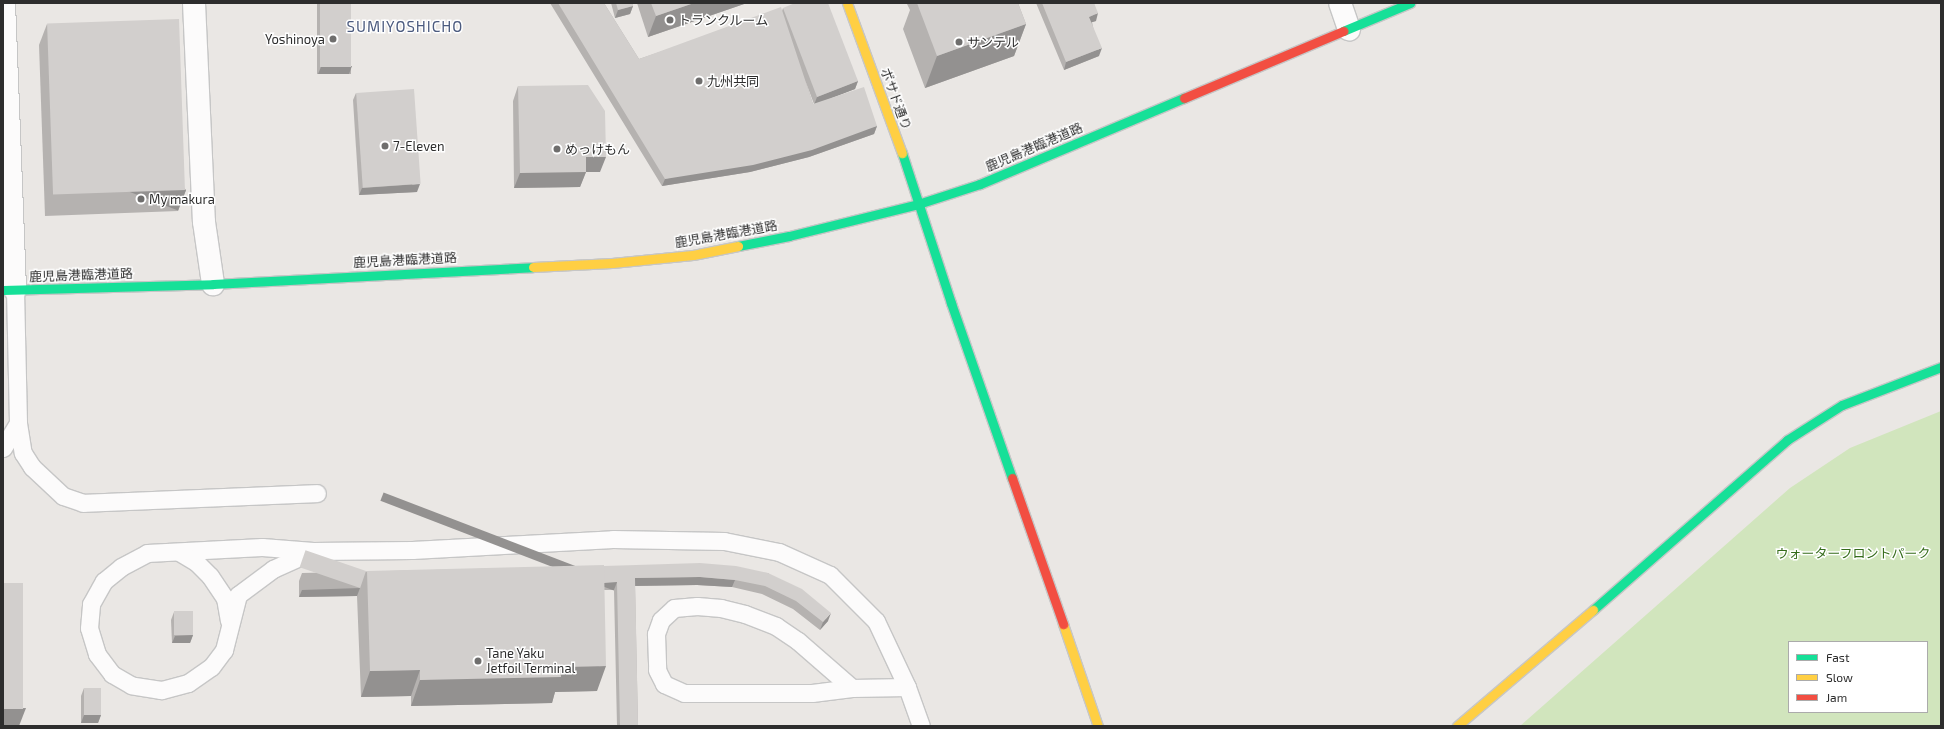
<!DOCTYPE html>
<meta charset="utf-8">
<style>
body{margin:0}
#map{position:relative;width:1944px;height:729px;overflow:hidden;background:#eae7e4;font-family:"Exo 2","Noto Sans JP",sans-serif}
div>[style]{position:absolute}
.green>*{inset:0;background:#d1e5bd}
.roads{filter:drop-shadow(1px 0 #c6c6c6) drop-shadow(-1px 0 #c6c6c6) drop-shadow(0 1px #c6c6c6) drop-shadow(0 -1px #c6c6c6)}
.lane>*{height:17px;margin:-8.5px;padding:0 8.5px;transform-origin:8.5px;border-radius:8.5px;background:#fcfbfb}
.street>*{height:22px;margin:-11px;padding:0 11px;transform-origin:11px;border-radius:11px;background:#fcfbfb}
.fast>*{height:9px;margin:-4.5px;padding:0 4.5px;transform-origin:4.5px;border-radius:4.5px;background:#16e098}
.slow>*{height:9px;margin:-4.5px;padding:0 4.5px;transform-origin:4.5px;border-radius:4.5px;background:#ffcf43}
.jam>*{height:9px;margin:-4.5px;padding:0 4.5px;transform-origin:4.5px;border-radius:4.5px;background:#f24e42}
.wall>*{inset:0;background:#b5b2b0;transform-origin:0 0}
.shaded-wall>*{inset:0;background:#939190;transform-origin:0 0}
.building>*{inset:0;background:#d2cfcd;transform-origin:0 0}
.dots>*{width:11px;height:11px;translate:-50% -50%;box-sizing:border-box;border:2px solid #fff;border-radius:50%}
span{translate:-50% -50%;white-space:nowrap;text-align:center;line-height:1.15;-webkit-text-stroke:3px #fff;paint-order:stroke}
.poi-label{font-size:13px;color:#2d2d2d}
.left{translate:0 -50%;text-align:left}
.right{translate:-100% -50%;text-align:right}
.street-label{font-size:13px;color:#2d2d2d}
.park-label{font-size:13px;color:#356c1b}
.quarter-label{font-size:15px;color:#4c5b7f;letter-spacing:1px}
.frame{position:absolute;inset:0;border:4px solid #2d2d2d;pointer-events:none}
.legend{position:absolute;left:1788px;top:641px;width:140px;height:72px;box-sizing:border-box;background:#fff;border:1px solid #ababab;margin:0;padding:5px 7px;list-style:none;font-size:12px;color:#2d2d2d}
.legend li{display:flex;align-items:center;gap:8px;height:20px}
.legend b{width:20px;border:1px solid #ababab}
</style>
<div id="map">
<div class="green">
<i style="clip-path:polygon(evenodd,1941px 411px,1941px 726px,1520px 726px,1790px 488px,1850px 448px,1941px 411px,1789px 642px,1927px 642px,1927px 712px,1789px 712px,1789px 642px)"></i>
</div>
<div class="roads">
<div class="lane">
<i style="left:15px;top:290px;width:133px;rotate:88.7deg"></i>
<i style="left:18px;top:423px;width:30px;rotate:81deg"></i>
<i style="left:23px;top:453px;width:17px;rotate:57deg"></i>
<i style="left:32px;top:467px;width:42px;rotate:43.1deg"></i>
<i style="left:63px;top:496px;width:21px;rotate:19deg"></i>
<i style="left:83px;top:503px;width:234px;rotate:-2.4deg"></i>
<i style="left:3px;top:448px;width:29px;rotate:-59deg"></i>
<i style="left:313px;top:551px;width:44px;rotate:155.8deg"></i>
<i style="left:273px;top:569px;width:44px;rotate:143.4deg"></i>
<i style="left:238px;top:595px;width:57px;rotate:104.3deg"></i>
<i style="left:224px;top:650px;width:21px;rotate:127deg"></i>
<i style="left:211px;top:667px;width:28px;rotate:145deg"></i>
<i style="left:188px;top:683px;width:28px;rotate:165deg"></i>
<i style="left:161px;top:690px;width:30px;rotate:-171deg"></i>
<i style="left:131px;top:685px;width:22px;rotate:-150deg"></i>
<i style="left:112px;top:674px;width:25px;rotate:-127deg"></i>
<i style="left:97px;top:654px;width:27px;rotate:-107deg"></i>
<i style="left:89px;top:628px;width:24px;rotate:-85deg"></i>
<i style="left:91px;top:604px;width:26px;rotate:-61deg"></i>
<i style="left:104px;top:581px;width:22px;rotate:-39deg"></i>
<i style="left:121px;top:567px;width:30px;rotate:-28deg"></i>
<i style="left:147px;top:553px;width:115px;rotate:-3deg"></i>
<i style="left:262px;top:547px;width:51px;rotate:4.5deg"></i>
<i style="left:313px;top:551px;width:99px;rotate:-0.6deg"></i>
<i style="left:412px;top:550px;width:201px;rotate:-3.1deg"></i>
<i style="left:613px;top:539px;width:111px;rotate:1deg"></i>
<i style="left:724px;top:541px;width:56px;rotate:11.3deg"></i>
<i style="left:779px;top:552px;width:56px;rotate:24.3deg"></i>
<i style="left:830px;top:575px;width:65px;rotate:45deg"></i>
<i style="left:876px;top:621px;width:73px;rotate:64.8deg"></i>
<i style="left:907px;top:687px;width:41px;rotate:70.3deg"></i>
<i style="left:179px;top:552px;width:21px;rotate:31deg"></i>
<i style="left:197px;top:563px;width:18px;rotate:45deg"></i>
<i style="left:210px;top:576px;width:27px;rotate:56deg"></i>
<i style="left:225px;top:598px;width:23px;rotate:80deg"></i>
<i style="left:852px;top:688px;width:72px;rotate:-139deg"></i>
<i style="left:798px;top:641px;width:27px;rotate:-146deg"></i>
<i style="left:776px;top:626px;width:33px;rotate:-159deg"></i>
<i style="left:745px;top:614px;width:25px;rotate:-166deg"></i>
<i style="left:721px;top:608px;width:24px;rotate:-175deg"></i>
<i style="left:697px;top:606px;width:23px;rotate:175deg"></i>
<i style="left:674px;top:608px;width:18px;rotate:137deg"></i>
<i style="left:661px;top:620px;width:15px;rotate:110deg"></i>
<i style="left:656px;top:634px;width:36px;rotate:88deg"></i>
<i style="left:657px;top:670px;width:16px;rotate:63deg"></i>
<i style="left:664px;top:684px;width:22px;rotate:24deg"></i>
<i style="left:684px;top:693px;width:128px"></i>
<i style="left:812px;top:693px;width:40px;rotate:-7.1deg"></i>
<i style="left:852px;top:688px;width:55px;rotate:-1deg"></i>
</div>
<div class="street">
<i style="left:4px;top:3px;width:287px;rotate:87.8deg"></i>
<i style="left:194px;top:3px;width:219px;rotate:87.4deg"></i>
<i style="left:204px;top:222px;width:63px;rotate:81.7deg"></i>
<i style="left:1340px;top:3px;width:28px;rotate:71deg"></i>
</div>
<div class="fast">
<i style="left:1343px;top:31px;width:73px;rotate:-22.7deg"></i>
<i style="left:902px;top:153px;width:158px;rotate:71.9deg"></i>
<i style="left:951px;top:303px;width:185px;rotate:70.8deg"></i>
<i style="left:738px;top:246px;width:52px;rotate:-11.1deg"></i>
<i style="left:789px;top:236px;width:133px;rotate:-13.9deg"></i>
<i style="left:918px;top:204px;width:65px;rotate:-17.9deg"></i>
<i style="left:980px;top:184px;width:221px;rotate:-22.9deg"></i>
<i style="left:3px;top:290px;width:210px;rotate:-1.6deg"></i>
<i style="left:213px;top:284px;width:320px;rotate:-3deg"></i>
<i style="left:1593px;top:610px;width:258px;rotate:-41.2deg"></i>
<i style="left:1787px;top:440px;width:65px;rotate:-32.5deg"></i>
<i style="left:1842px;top:405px;width:106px;rotate:-21deg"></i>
</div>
<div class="slow">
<i style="left:847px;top:3px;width:160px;rotate:69.9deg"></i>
<i style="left:533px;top:267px;width:79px;rotate:-2.9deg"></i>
<i style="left:612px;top:263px;width:81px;rotate:-5.6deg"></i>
<i style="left:693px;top:255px;width:46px;rotate:-11.3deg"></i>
<i style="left:1063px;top:624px;width:108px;rotate:71.1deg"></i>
<i style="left:1457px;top:726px;width:179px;rotate:-40.5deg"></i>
</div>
<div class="jam">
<i style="left:1184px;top:98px;width:173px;rotate:-22.8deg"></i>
<i style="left:1012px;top:478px;width:155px;rotate:70.7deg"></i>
</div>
</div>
<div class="wall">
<i style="left:317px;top:3px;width:34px;height:71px"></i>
<i style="clip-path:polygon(evenodd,550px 3px,604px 3px,639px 59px,782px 11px,783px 8px,858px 81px,855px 89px,831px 98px,877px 126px,874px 134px,809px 157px,750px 172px,662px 186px,550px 3px,805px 80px,814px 104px,813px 104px,805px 80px)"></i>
<i style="clip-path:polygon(611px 3px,632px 3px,633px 6px,630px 14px,615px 18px)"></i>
<i style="clip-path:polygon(637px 3px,747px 3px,648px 37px)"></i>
<i style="clip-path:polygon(908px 3px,1018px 3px,1026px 24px,1014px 56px,925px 88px,903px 29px,910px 10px,907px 4px)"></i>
<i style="clip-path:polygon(1036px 3px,1094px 3px,1096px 21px,1092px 22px,1099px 56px,1064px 70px)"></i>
<i style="clip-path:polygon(47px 24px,186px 190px,178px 211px,45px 216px,39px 45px)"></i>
<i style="clip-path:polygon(518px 86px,600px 172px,586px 172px,580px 187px,514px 188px,513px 101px)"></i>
<i style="clip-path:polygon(356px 93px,417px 192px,359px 195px,353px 100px)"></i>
<i style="clip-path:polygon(604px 566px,768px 573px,828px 621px,820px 630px,793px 609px,762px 594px,732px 587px,697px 585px,635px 586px,638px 726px,617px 726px,614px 590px,604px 590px,597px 691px,555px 692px,552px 703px,411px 706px,411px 696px,361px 697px,357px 596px,299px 597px,299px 581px,302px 573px)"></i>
<i style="clip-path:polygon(174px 612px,193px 635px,190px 643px,172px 643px,171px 620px)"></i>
<i style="clip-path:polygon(84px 688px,101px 715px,98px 723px,81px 723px,81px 696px)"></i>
</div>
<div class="shaded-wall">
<i style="clip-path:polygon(694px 3px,747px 3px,648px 37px,656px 16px)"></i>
<i style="clip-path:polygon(633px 6px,630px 14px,615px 18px,618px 10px)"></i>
<i style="clip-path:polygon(1098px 13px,1096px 21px,1086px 24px,1089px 17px)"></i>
<i style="clip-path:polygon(1026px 24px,1014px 56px,925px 88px,937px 56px)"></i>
<i style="clip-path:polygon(1102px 48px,1099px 56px,1064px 70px,1066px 62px)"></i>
<i style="clip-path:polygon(352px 66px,349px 74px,318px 74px,321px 67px)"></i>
<i style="clip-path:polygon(858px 81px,855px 89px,814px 105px,817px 97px)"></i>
<i style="clip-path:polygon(877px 126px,874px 134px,809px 157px,750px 172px,662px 186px,665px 179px)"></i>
<i style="clip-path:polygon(586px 157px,606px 157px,600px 172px,586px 172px,580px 187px,514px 188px,520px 173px)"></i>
<i style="clip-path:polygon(420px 184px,417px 192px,359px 195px,362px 188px)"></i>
<i style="left:186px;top:190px;width:22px;height:134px;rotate:111deg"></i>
<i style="clip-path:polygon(700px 577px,735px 580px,732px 587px,697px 585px,632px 586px,635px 578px)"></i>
<i style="left:617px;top:582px;width:9px;height:250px;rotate:111deg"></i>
<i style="clip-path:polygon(360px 588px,357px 596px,299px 597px,302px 590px)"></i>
<i style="clip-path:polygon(831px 613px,828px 621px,820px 630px,823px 622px)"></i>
<i style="clip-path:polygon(193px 635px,190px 643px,172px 643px,175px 636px)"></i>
<i style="clip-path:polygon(606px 666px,597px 691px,555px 692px,552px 703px,411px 706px,420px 680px,560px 667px)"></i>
<i style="clip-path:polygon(420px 670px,411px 696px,361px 697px,370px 671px)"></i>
<i style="clip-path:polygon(26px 708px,19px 726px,3px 726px,3px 709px)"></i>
<i style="clip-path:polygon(84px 715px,101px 715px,98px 723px,81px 723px)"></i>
</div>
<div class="building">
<i style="left:320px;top:3px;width:31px;height:64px"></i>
<i style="clip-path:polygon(558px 3px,604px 3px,639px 59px,781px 7px,813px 104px,864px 87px,877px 126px,812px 150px,753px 165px,665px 179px)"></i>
<i style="clip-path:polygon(616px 3px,632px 3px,633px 6px,618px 10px)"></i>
<i style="clip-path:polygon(651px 3px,694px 3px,656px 16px)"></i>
<i style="clip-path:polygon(795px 3px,828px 3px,858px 81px,817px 97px,783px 8px)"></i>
<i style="clip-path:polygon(917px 3px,1018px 3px,1026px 24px,937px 56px)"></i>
<i style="clip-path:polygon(1042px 3px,1094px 3px,1098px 13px,1089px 17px,1102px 48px,1066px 62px)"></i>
<i style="left:179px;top:19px;width:171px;height:132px;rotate:88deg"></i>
<i style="clip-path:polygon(588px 85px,605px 111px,606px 157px,586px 157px,586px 172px,520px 173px,518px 86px)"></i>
<i style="left:414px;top:89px;width:95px;height:58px;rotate:86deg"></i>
<i style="clip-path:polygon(700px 563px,736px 566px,768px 573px,802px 589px,831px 613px,823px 622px,796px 601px,765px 586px,735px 580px,700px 577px,635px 578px,638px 726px,620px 726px,617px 582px,604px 583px,604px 566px)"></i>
<i style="clip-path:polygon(604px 565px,606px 666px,560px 667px,561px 677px,420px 680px,420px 670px,370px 671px,367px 571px)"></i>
<i style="left:366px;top:571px;width:18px;height:64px;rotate:109deg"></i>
<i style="left:3px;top:583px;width:20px;height:126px"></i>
<i style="left:193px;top:611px;width:24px;height:19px;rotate:90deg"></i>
<i style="left:84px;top:688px;width:17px;height:27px"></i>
</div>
<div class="dots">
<i style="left:670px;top:20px;background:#6f6e6d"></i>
<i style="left:333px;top:39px;background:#6f6e6d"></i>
<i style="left:959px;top:42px;background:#6f6e6d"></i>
<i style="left:699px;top:81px;background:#6f6e6d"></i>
<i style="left:385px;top:146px;background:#6f6e6d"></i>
<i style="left:557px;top:149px;background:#6f6e6d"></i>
<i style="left:141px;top:199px;background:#6f6e6d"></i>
<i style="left:478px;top:661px;background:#6f6e6d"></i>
</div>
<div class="poi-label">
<span class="left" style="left:678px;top:20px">トランクルーム</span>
<span class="right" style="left:325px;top:39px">Yoshinoya</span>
<span class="left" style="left:967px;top:42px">サンテル</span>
<span class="left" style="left:707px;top:81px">九州共同</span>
<span class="left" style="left:393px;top:146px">7-Eleven</span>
<span class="left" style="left:565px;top:149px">めっけもん</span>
<span class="left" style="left:149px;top:199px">My makura</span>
<span class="left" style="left:486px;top:661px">Tane Yaku<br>Jetfoil Terminal</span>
</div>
<div class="street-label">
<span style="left:896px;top:99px;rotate:70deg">ボサド通り</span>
<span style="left:1034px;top:147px;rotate:-23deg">鹿児島港臨港道路</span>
<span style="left:726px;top:234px;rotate:-10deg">鹿児島港臨港道路</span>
<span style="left:405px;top:260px;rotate:-3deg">鹿児島港臨港道路</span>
<span style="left:81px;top:275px;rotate:-2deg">鹿児島港臨港道路</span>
</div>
<div class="park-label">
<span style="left:1853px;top:553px">ウォーターフロントパーク</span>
</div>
<div class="quarter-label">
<span style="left:405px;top:27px">SUMIYOSHICHO</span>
</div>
<div class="frame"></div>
<ul class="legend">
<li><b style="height:5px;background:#16e098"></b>Fast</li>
<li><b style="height:5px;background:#ffcf43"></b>Slow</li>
<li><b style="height:5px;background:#f24e42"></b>Jam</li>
</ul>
</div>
